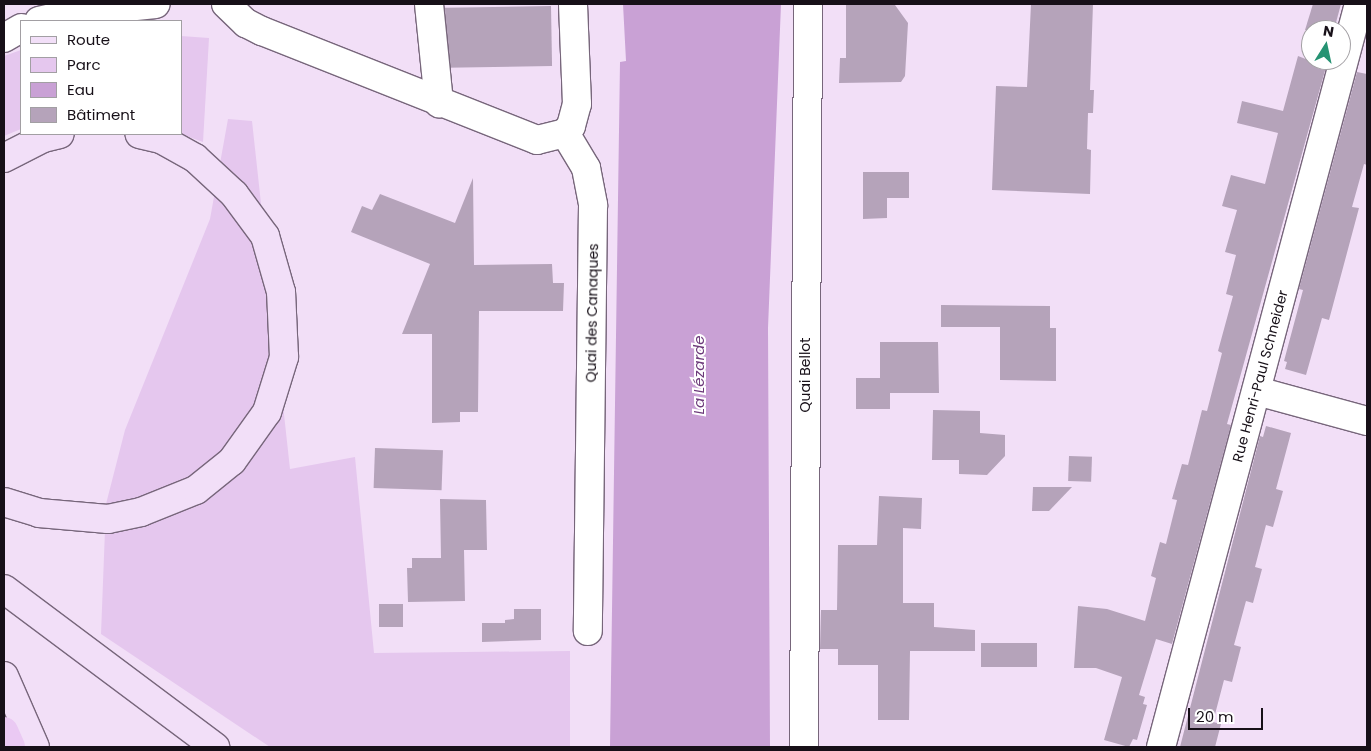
<!DOCTYPE html>
<meta charset="utf-8">
<style>
body{margin:0}
#map{position:relative;width:1371px;height:751px;overflow:hidden;background:#f2dff7;font-family:Poppins,sans-serif}
div>[style]{position:absolute}
.green>*{inset:0;background:#e5c7ee}
.water>*{inset:0;background:#c9a1d5}
.building>*{inset:0;background:#b5a3ba;transform-origin:0 0}
.roads{filter:drop-shadow(1px 0 #77667b) drop-shadow(-1px 0 #77667b) drop-shadow(0 1px #77667b) drop-shadow(0 -1px #77667b)}
.minor>*{height:28px;margin:-14px;padding:0 14px;transform-origin:14px;border-radius:14px;background:#fff}
.major>*{height:28px;margin:-14px;padding:0 14px;transform-origin:14px;border-radius:14px;background:#f2dff8}
.highway>*{height:28px;margin:-14px;padding:0 14px;transform-origin:14px;border-radius:14px;background:#eac9f3}
span{translate:-50% -50%;white-space:nowrap;text-align:center;line-height:1.15;-webkit-text-stroke:4px #fff;paint-order:stroke}
.street-label{font-size:14px;color:#171018}
.water-label{font-size:15px;color:#6c3a7a;font-style:italic}
.frame{position:absolute;inset:0;border:5px solid #171018;pointer-events:none}
.legend{position:absolute;left:20px;top:20px;width:162px;height:115px;box-sizing:border-box;background:#fff;border:1px solid #a29fa3;margin:0;padding:6px 9px;list-style:none;font-size:15px;color:#171018}
.legend li{display:flex;align-items:center;gap:10px;height:25px}
.legend b{width:25px;border:1px solid #a29fa3}
.north{position:absolute;left:1301px;top:20px;width:50px;height:50px;box-sizing:border-box;background:#fff;border:1px solid #a29fa3;border-radius:50%;rotate:10deg;font-size:14px;font-weight:700;line-height:20px;text-align:center;color:#171018}
.north::after{content:'';display:block;margin:auto;width:18px;height:22px;background:#269373;clip-path:polygon(50% 0,100% 100%,50% 72%,0 100%)}
.scale{position:absolute;left:1188px;top:708px;width:75px;height:22px;box-sizing:border-box;border:2px solid #171018;border-top:0;padding-left:6px;font-size:15px;line-height:18px;white-space:nowrap;color:#171018;-webkit-text-stroke:4px #fff;paint-order:stroke}
</style>
<div id="map">
<div class="green">
<i style="clip-path:polygon(181px 36px,209px 38px,203px 142px,181px 134px)"></i>
<i style="clip-path:polygon(21px 50px,21px 129px,4px 136px,4px 56px)"></i>
<i style="clip-path:polygon(228px 119px,252px 121px,290px 469px,355px 457px,374px 653px,570px 651px,570px 747px,270px 747px,101px 634px,106px 504px,125px 430px,210px 219px)"></i>
</div>
<div class="water">
<i style="clip-path:polygon(623px 4px,781px 4px,768px 328px,770px 747px,610px 747px,620px 62px,626px 61px)"></i>
</div>
<div class="building">
<i style="clip-path:polygon(846px 4px,895px 5px,908px 23px,905px 76px,901px 82px,839px 83px,840px 58px,846px 58px)"></i>
<i style="clip-path:polygon(1031px 4px,1093px 4px,1090px 90px,1094px 90px,1093px 113px,1088px 113px,1087px 149px,1091px 150px,1090px 194px,992px 190px,996px 86px,1027px 87px)"></i>
<i style="clip-path:polygon(1313px 4px,1341px 4px,1334px 30px,1305px 30px)"></i>
<i style="left:551px;top:6px;width:60px;height:106px;rotate:89deg"></i>
<i style="clip-path:polygon(1298px 56px,1326px 67px,1227px 424px,1231px 425px,1172px 644px,1156px 639px,1139px 695px,1145px 697px,1143px 704px,1147px 705px,1137px 740px,1133px 739px,1129px 747px,1104px 740px,1122px 677px,1096px 668px,1074px 668px,1078px 606px,1107px 609px,1145px 621px,1156px 578px,1151px 576px,1160px 542px,1166px 544px,1177px 500px,1172px 499px,1182px 464px,1188px 465px,1202px 410px,1207px 411px,1222px 353px,1218px 351px,1233px 296px,1226px 294px,1236px 255px,1225px 252px,1237px 210px,1222px 206px,1231px 175px,1265px 184px,1278px 133px,1237px 123px,1242px 101px,1283px 111px)"></i>
<i style="clip-path:polygon(1357px 72px,1367px 74px,1367px 165px,1364px 164px,1352px 207px,1359px 208px,1329px 320px,1322px 318px,1306px 375px,1285px 369px,1287px 362px,1284px 361px,1303px 290px,1299px 289px)"></i>
<i style="clip-path:polygon(863px 172px,909px 172px,909px 198px,887px 198px,887px 218px,863px 219px)"></i>
<i style="clip-path:polygon(473px 178px,474px 265px,552px 264px,553px 283px,564px 283px,563px 311px,479px 311px,478px 412px,460px 412px,460px 422px,432px 423px,432px 334px,402px 334px,430px 264px,351px 232px,362px 206px,372px 210px,380px 194px,455px 223px)"></i>
<i style="clip-path:polygon(941px 305px,1050px 306px,1050px 328px,1056px 328px,1056px 381px,1000px 380px,1000px 327px,941px 327px)"></i>
<i style="clip-path:polygon(880px 342px,938px 342px,939px 393px,890px 393px,890px 409px,856px 409px,856px 378px,880px 378px)"></i>
<i style="clip-path:polygon(933px 410px,980px 411px,980px 433px,1005px 435px,1005px 456px,987px 475px,959px 474px,959px 460px,932px 460px)"></i>
<i style="clip-path:polygon(1266px 426px,1291px 433px,1276px 489px,1283px 491px,1273px 527px,1266px 525px,1255px 567px,1262px 569px,1253px 603px,1246px 601px,1234px 645px,1241px 647px,1232px 682px,1224px 680px,1213px 722px,1221px 724px,1215px 747px,1180px 747px,1260px 436px,1263px 437px)"></i>
<i style="left:375px;top:448px;width:68px;height:40px;rotate:2deg"></i>
<i style="left:1069px;top:456px;width:23px;height:25px;rotate:2deg"></i>
<i style="clip-path:polygon(1033px 487px,1072px 487px,1049px 511px,1032px 511px)"></i>
<i style="clip-path:polygon(879px 496px,922px 498px,921px 529px,903px 528px,903px 603px,934px 603px,934px 627px,975px 630px,975px 651px,910px 651px,909px 720px,878px 720px,878px 665px,838px 665px,838px 649px,820px 649px,821px 610px,837px 610px,838px 545px,877px 545px)"></i>
<i style="clip-path:polygon(440px 499px,486px 500px,487px 550px,464px 550px,465px 601px,408px 602px,407px 568px,412px 568px,412px 558px,441px 558px)"></i>
<i style="left:403px;top:604px;width:23px;height:24px;rotate:90deg"></i>
<i style="clip-path:polygon(514px 609px,541px 609px,541px 640px,482px 642px,482px 623px,505px 623px,505px 620px,514px 619px)"></i>
<i style="left:981px;top:643px;width:56px;height:24px"></i>
</div>
<div class="roads">
<div class="minor">
<i style="left:226px;top:4px;width:28px;rotate:44deg"></i>
<i style="left:246px;top:23px;width:18px;rotate:27deg"></i>
<i style="left:262px;top:31px;width:296px;rotate:21.6deg"></i>
<i style="left:537px;top:140px;width:29px;rotate:-14deg"></i>
<i style="left:565px;top:133px;width:9px;rotate:-49deg"></i>
<i style="left:571px;top:126px;width:23px;rotate:-75deg"></i>
<i style="left:577px;top:104px;width:100px;rotate:-92.3deg"></i>
<i style="left:429px;top:4px;width:100px;rotate:84.2deg"></i>
<i style="left:39px;top:21px;width:39px;rotate:-13deg"></i>
<i style="left:77px;top:12px;width:79px;rotate:-5.8deg"></i>
<i style="left:4px;top:38px;width:20px;rotate:-30deg"></i>
<i style="left:565px;top:133px;width:41px;rotate:59deg"></i>
<i style="left:586px;top:168px;width:38px;rotate:79deg"></i>
<i style="left:593px;top:205px;width:426px;rotate:90.7deg"></i>
<i style="left:1257px;top:391px;width:114px;rotate:15.3deg"></i>
<i style="left:804px;top:747px;width:743px;rotate:-89.69deg"></i>
<i style="left:1161px;top:747px;width:769px;rotate:-75.08deg"></i>
</div>
<div class="major">
<i style="left:4px;top:158px;width:44px;rotate:-27.1deg"></i>
<i style="left:43px;top:138px;width:17px;rotate:-13deg"></i>
<i style="left:4px;top:502px;width:37px;rotate:17deg"></i>
<i style="left:39px;top:513px;width:69px;rotate:5deg"></i>
<i style="left:108px;top:519px;width:34px;rotate:-12deg"></i>
<i style="left:141px;top:512px;width:59px;rotate:-21.8deg"></i>
<i style="left:196px;top:490px;width:46px;rotate:-38.9deg"></i>
<i style="left:232px;top:461px;width:60px;rotate:-54.5deg"></i>
<i style="left:267px;top:412px;width:58px;rotate:-72.8deg"></i>
<i style="left:284px;top:357px;width:65px;rotate:-92.6deg"></i>
<i style="left:281px;top:292px;width:58px;rotate:-105.9deg"></i>
<i style="left:265px;top:236px;width:52px;rotate:-126.4deg"></i>
<i style="left:234px;top:194px;width:53px;rotate:-137.3deg"></i>
<i style="left:195px;top:158px;width:39px;rotate:-151deg"></i>
<i style="left:161px;top:139px;width:22px;rotate:-167deg"></i>
<i style="left:4px;top:589px;width:264px;rotate:36.8deg"></i>
<i style="left:4px;top:676px;width:77px;rotate:66.4deg"></i>
</div>
<div class="highway">
<i style="left:4px;top:731px;width:17px;rotate:66deg"></i>
</div>
</div>
<div class="street-label">
<span style="left:592px;top:313px;rotate:-89deg">Quai des Canaques</span>
<span style="left:805px;top:375px;rotate:-90deg">Quai Bellot</span>
<span style="left:1260px;top:376px;rotate:-75deg">Rue Henri-Paul Schneider</span>
</div>
<div class="water-label">
<span style="left:699px;top:375px;rotate:-90deg">La Lézarde</span>
</div>
<div class="frame"></div>
<ul class="legend">
<li><b style="height:6px;background:#f2dff8"></b>Route</li>
<li><b style="height:14px;background:#e5c7ee"></b>Parc</li>
<li><b style="height:14px;background:#c9a1d5"></b>Eau</li>
<li><b style="height:14px;background:#b5a3ba"></b>Bâtiment</li>
</ul>
<div class="north">N</div>
<div class="scale">20 m</div>
</div>
